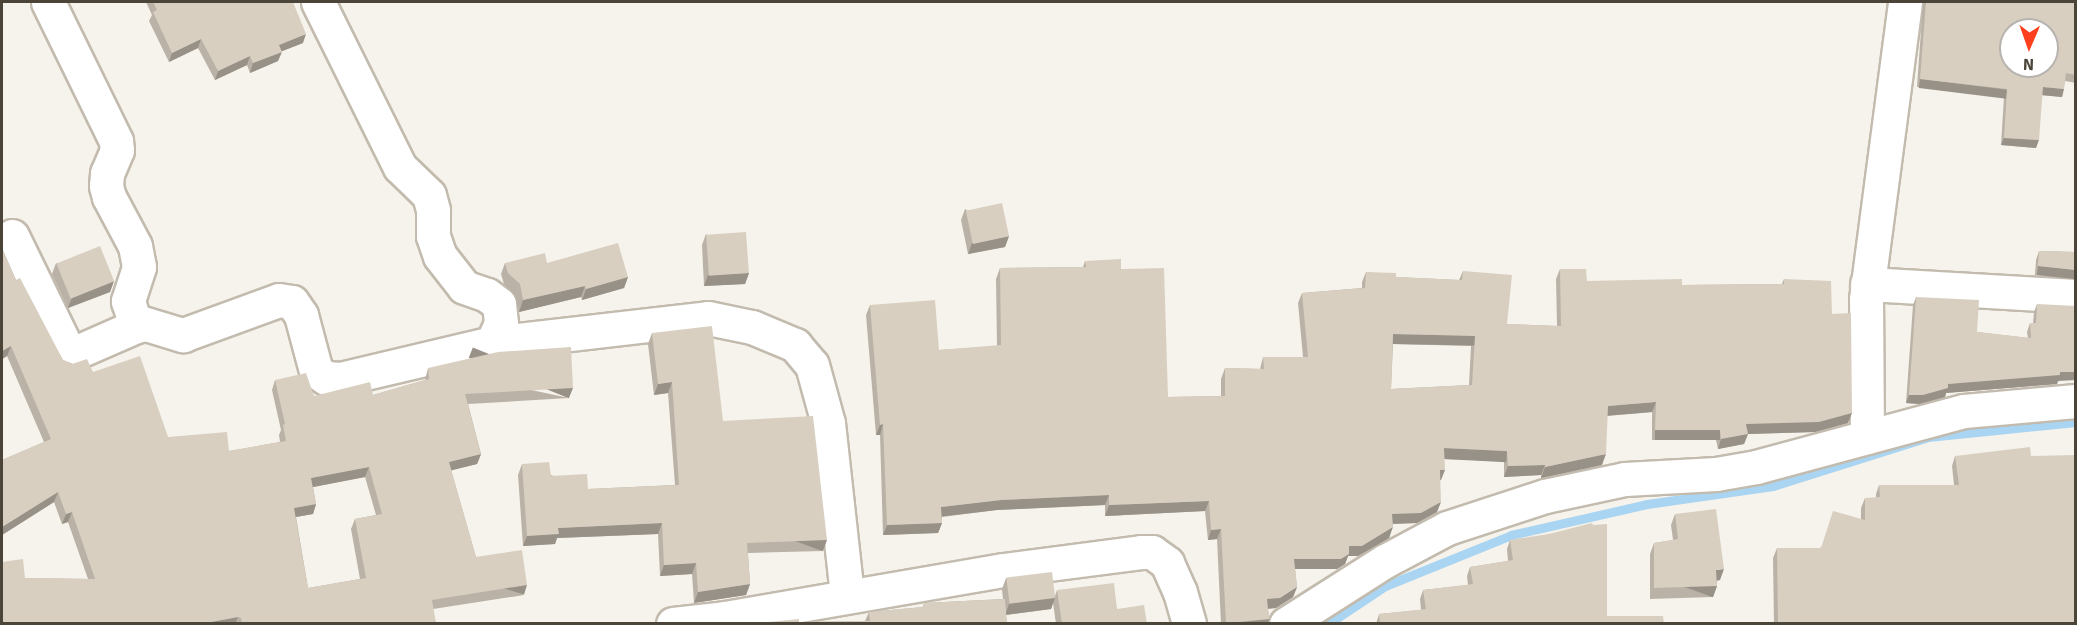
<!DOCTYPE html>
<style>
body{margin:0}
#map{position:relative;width:2077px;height:625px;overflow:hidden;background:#f6f3ec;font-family:Signika,sans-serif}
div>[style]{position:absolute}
.stream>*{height:9px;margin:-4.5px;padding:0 4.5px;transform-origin:4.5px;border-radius:4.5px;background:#a9d4f2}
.roads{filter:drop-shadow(2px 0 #c2bbae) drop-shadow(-2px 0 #c2bbae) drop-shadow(0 2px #c2bbae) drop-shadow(0 -2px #c2bbae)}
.minor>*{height:33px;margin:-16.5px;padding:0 16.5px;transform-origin:16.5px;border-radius:16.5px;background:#fff}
.wall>*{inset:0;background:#bab2a6}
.shaded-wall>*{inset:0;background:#979187;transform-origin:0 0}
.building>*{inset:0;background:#d8cfc1;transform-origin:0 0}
span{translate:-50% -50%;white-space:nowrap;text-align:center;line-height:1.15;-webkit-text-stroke:6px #fff;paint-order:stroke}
.frame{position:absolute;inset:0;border:3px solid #4b4439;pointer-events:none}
.north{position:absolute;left:1999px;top:18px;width:60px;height:60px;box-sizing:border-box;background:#fff;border:2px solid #b7b4b0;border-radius:50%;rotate:182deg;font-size:16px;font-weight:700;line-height:24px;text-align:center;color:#4b4439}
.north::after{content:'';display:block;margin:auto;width:21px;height:27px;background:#fc3f1d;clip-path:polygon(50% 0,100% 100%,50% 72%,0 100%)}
</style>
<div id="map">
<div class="stream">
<i style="left:1328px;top:624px;width:69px;rotate:-33.7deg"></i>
<i style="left:1385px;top:586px;width:136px;rotate:-22deg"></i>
<i style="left:1511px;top:535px;width:139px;rotate:-12.8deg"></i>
<i style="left:1647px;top:504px;width:127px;rotate:-8.1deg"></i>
<i style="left:1773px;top:486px;width:163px;rotate:-17.5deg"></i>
<i style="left:1928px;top:437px;width:149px;rotate:-5.8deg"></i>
</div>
<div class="roads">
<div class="minor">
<i style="left:48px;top:2px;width:155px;rotate:63.9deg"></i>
<i style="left:116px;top:141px;width:9px;rotate:84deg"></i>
<i style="left:117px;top:150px;width:25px;rotate:113deg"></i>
<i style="left:107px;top:173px;width:13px;rotate:94deg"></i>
<i style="left:106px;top:186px;width:11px;rotate:75deg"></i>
<i style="left:109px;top:197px;width:55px;rotate:62deg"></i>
<i style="left:135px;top:246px;width:21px;rotate:79deg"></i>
<i style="left:139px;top:267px;width:36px;rotate:108deg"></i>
<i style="left:128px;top:301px;width:26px;rotate:72deg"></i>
<i style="left:318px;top:2px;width:184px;rotate:63.6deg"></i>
<i style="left:400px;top:167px;width:40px;rotate:44deg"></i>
<i style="left:429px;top:195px;width:16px;rotate:75deg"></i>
<i style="left:433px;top:210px;width:26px;rotate:90deg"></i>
<i style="left:433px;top:236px;width:21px;rotate:71deg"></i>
<i style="left:440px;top:256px;width:39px;rotate:52deg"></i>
<i style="left:464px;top:287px;width:24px;rotate:19deg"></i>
<i style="left:487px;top:295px;width:15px;rotate:37deg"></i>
<i style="left:499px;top:304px;width:19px;rotate:84deg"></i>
<i style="left:501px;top:323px;width:22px;rotate:114deg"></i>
<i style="left:12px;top:236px;width:132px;rotate:64deg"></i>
<i style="left:70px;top:355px;width:72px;rotate:-23.7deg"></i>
<i style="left:136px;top:326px;width:10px;rotate:-11deg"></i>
<i style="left:146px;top:324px;width:39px;rotate:17deg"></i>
<i style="left:183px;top:335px;width:102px;rotate:-20deg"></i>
<i style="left:279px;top:300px;width:13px;rotate:9deg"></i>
<i style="left:292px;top:302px;width:16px;rotate:55deg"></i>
<i style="left:301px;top:315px;width:58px;rotate:75deg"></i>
<i style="left:316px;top:371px;width:12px;rotate:35deg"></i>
<i style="left:326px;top:378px;width:14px;rotate:4deg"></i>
<i style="left:340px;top:379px;width:156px;rotate:-13.3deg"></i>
<i style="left:492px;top:343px;width:217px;rotate:-6.6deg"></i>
<i style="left:708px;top:318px;width:45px;rotate:11.6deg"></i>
<i style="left:752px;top:327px;width:47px;rotate:22.7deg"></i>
<i style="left:795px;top:345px;width:26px;rotate:50deg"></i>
<i style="left:812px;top:365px;width:60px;rotate:74.6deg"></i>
<i style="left:828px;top:423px;width:174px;rotate:83.7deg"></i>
<i style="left:1867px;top:284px;width:209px;rotate:3.3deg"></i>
<i style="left:1867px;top:437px;width:138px;rotate:-90.4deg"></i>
<i style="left:1866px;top:299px;width:300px;rotate:-82.5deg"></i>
<i style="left:673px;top:624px;width:52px;rotate:-6.6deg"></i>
<i style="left:725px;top:618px;width:282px;rotate:-9.8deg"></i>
<i style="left:1003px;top:570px;width:139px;rotate:-7.4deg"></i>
<i style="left:1141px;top:552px;width:11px"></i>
<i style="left:1152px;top:552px;width:19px;rotate:36deg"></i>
<i style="left:1167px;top:563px;width:32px;rotate:66deg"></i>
<i style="left:1180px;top:592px;width:33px;rotate:74deg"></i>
<i style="left:1286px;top:624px;width:117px;rotate:-32.5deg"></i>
<i style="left:1385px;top:561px;width:70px;rotate:-28deg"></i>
<i style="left:1447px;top:528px;width:103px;rotate:-18.1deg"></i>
<i style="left:1545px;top:496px;width:82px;rotate:-12deg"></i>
<i style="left:1625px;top:479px;width:91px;rotate:-3.1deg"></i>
<i style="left:1716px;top:474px;width:41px;rotate:-9.9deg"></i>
<i style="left:1756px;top:467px;width:215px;rotate:-15.1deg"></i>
<i style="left:1964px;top:411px;width:112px;rotate:-5.1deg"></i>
</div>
</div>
<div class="wall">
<i style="clip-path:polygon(146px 2px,293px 2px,303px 43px,281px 51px,278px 61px,250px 73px,247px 65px,215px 80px,198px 48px,169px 62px,149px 21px,152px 15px)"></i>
<i style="clip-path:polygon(1923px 2px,2076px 2px,2076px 83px,2065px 81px,2062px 97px,2042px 95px,2036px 148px,2001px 145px,2004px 97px,1917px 87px)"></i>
<i style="clip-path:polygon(965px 209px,1009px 236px,1005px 247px,968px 254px,961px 220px)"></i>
<i style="clip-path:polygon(706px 234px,749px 273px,745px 284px,704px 286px,702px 245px)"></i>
<i style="clip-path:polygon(evenodd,2px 248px,16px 280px,63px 360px,93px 372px,168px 437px,229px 451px,280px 442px,279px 435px,281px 430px,272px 390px,275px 380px,314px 396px,373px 395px,425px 380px,428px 368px,569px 398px,468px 404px,481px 454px,477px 464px,451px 470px,476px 557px,524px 595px,433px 609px,436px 624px,2px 624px,25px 578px,88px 579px,68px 522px,62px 524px,54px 502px,2px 535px,2px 460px,44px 442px,7px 356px,2px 359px,2px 248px,365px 477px,376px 515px,355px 519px,351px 529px,360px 579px,308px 588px,296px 517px,313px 514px,316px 504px,313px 487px,365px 477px)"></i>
<i style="clip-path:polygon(2039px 251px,2076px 252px,2076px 279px,2035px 275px,2036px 260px)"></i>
<i style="clip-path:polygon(evenodd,1085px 261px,1121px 269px,1168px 397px,1221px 396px,1221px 379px,1225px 368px,1260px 369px,1263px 357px,1303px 357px,1298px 303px,1302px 293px,1362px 288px,1362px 282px,1366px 272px,1396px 277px,1459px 280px,1463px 271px,1507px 324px,1557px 326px,1556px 279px,1560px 269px,1587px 281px,1682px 285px,1782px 284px,1784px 279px,1832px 314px,1848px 423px,1815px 432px,1748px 434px,1744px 444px,1718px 449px,1716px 440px,1652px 440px,1652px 412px,1607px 416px,1602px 465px,1541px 478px,1541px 475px,1504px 477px,1504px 461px,1444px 459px,1441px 480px,1440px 480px,1437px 512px,1417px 523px,1393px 524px,1389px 538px,1358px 556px,1348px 556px,1345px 564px,1337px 569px,1295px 569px,1297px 587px,1293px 597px,1276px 608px,1268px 609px,1269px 619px,1268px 624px,1221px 624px,1217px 539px,1208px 540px,1205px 511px,1105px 516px,1105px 505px,997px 510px,942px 517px,942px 523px,938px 533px,883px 535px,880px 435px,876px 435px,866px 315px,870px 305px,939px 350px,997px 346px,996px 279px,1000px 268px,1083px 267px,1085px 261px,1393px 344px,1471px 346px,1469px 385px,1391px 389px,1393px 344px)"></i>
<i style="clip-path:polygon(56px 263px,114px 281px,110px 292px,68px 308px,52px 274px)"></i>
<i style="clip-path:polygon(505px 263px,547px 263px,628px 277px,624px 288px,582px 300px,581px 297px,519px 312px,515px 295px,504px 284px,501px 274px)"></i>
<i style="clip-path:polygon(1916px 297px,1977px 332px,2028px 338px,2027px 332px,2030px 323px,2033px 323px,2034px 312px,2037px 304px,2058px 381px,2057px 384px,1946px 393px,1945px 397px,1919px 404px,1906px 403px,1913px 305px)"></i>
<i style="clip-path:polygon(652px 333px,723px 421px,823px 551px,748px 553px,750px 584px,746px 595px,694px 603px,692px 574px,660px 576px,658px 534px,557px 538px,555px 544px,523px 546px,518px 475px,522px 464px,588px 489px,675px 485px,668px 393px,654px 395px,648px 344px)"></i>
<i style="clip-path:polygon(1955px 456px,2031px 456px,2076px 624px,1774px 624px,1773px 558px,1777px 548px,1820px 548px,1861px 519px,1861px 508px,1865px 498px,1876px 498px,1876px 494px,1879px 485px,1954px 485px,1952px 466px)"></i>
<i style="clip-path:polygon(1675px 514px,1720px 580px,1717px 581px,1717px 586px,1713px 597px,1650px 599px,1650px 554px,1654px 543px,1673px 540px,1671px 525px)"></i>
<i style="clip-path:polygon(1510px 540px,1607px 616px,1664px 624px,1376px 624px,1379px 614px,1421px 610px,1420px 599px,1423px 590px,1468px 585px,1467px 576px,1470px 567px,1508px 561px,1507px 549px)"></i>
<i style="clip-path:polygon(1006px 578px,1055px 596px,1057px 590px,1117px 609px,1147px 624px,1056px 624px,1053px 603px,1051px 609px,1006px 615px,1007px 624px,799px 622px,865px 621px,869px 612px,923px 607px,924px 603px,1003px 599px,1002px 589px)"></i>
</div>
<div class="shaded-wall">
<i style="clip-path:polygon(306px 34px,303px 43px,275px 54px,279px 45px)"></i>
<i style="clip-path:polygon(201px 39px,198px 48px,169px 62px,172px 53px)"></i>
<i style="clip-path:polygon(282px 52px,278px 61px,250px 73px,253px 63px)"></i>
<i style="clip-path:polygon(250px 56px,247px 65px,215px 80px,218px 71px)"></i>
<i style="left:1920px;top:79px;width:88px;height:9px;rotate:7deg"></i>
<i style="clip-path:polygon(2043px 87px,2064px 89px,2062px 97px,2040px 95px)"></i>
<i style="clip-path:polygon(2004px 138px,2039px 140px,2036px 148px,2001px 145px)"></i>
<i style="clip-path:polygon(1009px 236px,1005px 247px,968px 254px,972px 243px)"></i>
<i style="left:2038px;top:266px;width:38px;height:9px;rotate:6deg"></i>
<i style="clip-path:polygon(749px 273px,745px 284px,704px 286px,708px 275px)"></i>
<i style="clip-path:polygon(628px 277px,624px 288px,582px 300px,586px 289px)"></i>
<i style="clip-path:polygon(114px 281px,110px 292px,68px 308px,72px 297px)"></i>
<i style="clip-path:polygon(585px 286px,581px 297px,519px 312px,523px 300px)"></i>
<i style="left:1393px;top:334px;width:82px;height:10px;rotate:1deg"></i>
<i style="clip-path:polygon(11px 346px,7px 356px,2px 359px,2px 351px)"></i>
<i style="clip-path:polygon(2060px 372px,2076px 372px,2076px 380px,2058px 381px,2057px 384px,1946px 393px,1945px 397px,1919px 404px,1906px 403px,1909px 395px,1948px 384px)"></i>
<i style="clip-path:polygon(672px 382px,668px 393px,654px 395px,658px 384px)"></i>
<i style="left:573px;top:388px;width:11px;height:108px;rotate:112deg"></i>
<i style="clip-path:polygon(1656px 402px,1652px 412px,1604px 416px,1608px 406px)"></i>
<i style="clip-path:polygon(1852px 413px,1848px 423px,1815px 432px,1748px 434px,1744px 444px,1718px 449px,1721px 439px,1746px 424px)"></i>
<i style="clip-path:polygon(883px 424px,880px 435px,876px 435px,880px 425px)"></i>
<i style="left:1655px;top:430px;width:65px;height:10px"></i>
<i style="left:1444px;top:448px;width:63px;height:11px;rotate:3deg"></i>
<i style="clip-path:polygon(481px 454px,477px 464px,445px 472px,449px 462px)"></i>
<i style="clip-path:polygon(1606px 454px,1602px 465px,1541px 478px,1545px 467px)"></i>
<i style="clip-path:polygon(1545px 465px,1541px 475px,1504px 477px,1508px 466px)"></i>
<i style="clip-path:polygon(369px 467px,365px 477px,308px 488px,311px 478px)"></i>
<i style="clip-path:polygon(1440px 470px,1445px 470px,1441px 480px,1436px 481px)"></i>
<i style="clip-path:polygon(58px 492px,54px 502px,2px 535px,2px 527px)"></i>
<i style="clip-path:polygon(1109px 495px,1105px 505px,997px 510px,937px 517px,941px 507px,1001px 500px)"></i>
<i style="clip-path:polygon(1209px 501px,1205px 511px,1105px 516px,1109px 505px)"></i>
<i style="clip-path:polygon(1441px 502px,1437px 512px,1417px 523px,1388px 524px,1392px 514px)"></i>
<i style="clip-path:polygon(316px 504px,313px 514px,290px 518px,294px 508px)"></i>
<i style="clip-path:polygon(72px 512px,68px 522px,62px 524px,66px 514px)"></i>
<i style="clip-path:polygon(662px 523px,658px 534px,557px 538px,555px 544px,523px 546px,527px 536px,558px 528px)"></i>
<i style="clip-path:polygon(942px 523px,938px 533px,883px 535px,887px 525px)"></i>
<i style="clip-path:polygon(1393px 527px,1389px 538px,1358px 556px,1348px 556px,1345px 564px,1337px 569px,1290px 569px,1294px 559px,1349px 546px)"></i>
<i style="clip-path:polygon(1221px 529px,1217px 539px,1208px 540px,1211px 530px)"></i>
<i style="left:827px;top:540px;width:12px;height:80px;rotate:110deg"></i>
<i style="clip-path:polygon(696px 563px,692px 574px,660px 576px,664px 565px)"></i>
<i style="clip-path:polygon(1724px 569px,1720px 580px,1712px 581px,1716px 570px)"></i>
<i style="clip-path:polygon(750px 584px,746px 595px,694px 603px,698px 592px)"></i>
<i style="left:527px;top:585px;width:10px;height:96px;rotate:107deg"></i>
<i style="left:1717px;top:586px;width:12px;height:63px;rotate:110deg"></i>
<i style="clip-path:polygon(1297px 587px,1293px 597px,1276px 608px,1263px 609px,1267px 599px)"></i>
<i style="clip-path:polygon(1055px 598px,1051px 609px,1005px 615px,1009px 604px)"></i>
<i style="clip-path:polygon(238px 617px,235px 624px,200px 624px)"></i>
<i style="clip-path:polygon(1269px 619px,1268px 624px,1226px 624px)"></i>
</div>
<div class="building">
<i style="clip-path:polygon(153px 2px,293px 2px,306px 34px,279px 45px,282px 52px,253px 63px,250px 56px,218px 71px,201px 39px,172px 53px,153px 12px,157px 10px)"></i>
<i style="clip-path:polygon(evenodd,1926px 2px,2076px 2px,2076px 75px,2066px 73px,2064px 89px,2043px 87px,2039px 140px,2004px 138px,2007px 89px,1920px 79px,1926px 2px,2011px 30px,2047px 30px,2047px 66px,2011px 66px,2011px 30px)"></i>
<i style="left:1002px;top:203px;width:34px;height:37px;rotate:78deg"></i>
<i style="left:746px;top:232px;width:41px;height:40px;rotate:86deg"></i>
<i style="clip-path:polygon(618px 243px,628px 277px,586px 289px,585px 286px,523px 300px,520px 284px,508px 273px,505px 263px,545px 253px,547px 263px)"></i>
<i style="left:100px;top:246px;width:38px;height:47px;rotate:68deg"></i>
<i style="clip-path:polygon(evenodd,2px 248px,16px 280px,20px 278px,63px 360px,72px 364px,87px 359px,93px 372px,140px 356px,168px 437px,227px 432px,229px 451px,286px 441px,283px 425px,285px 424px,275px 380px,306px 373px,314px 396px,370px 382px,373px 395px,429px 379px,428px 368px,498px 352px,571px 347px,573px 388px,465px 394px,481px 454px,449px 462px,476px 557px,522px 550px,527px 585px,432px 600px,436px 624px,242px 624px,241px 618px,238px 617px,200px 624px,2px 624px,2px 562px,23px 559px,25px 578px,95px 579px,72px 512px,66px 514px,58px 492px,2px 527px,2px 460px,51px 439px,11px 346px,2px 351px,2px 248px,369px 467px,382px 514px,355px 519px,366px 578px,308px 588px,294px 508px,316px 504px,311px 478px,369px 467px)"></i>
<i style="clip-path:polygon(2039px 251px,2076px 252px,2076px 270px,2038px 266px)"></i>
<i style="clip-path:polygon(evenodd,1121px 259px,1121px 269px,1164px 268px,1168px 397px,1225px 396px,1225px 368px,1264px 369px,1263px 357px,1308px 357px,1302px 293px,1365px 288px,1366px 272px,1396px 273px,1396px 277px,1462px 280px,1463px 271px,1512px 275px,1507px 324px,1561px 326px,1560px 269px,1586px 269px,1587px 281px,1682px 279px,1682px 285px,1784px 284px,1784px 279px,1831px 281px,1832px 314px,1851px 313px,1852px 413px,1819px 422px,1746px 424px,1748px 434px,1721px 439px,1720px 430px,1655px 430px,1656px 402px,1608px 406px,1606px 454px,1545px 467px,1545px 465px,1508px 466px,1507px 451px,1444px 448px,1445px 470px,1440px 470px,1441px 502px,1421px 513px,1392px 514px,1393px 527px,1362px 546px,1349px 546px,1349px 554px,1341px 559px,1294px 559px,1297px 587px,1280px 598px,1267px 599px,1269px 619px,1226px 623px,1221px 529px,1211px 530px,1209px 501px,1109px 505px,1109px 495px,1001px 500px,941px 507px,942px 523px,887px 525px,883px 424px,880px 425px,870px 305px,935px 300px,939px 350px,1001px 345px,1000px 268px,1086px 267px,1085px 261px,1121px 259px,1393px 334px,1475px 336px,1472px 385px,1391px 389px,1393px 334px)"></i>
<i style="clip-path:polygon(1916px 297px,1979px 300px,1977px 332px,2031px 338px,2030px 323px,2036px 323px,2037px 304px,2076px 306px,2076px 372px,2060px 372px,2060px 375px,1948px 384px,1948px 388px,1923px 395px,1909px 395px)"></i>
<i style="clip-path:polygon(712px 326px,723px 421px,813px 416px,827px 540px,747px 543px,750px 584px,698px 592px,696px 563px,664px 565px,662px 523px,558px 528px,559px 534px,527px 536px,522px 464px,549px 462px,551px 476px,587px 474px,588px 489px,679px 485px,672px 382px,658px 384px,652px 333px)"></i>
<i style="clip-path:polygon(2030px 447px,2031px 456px,2076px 455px,2076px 624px,1778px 624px,1777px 548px,1821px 548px,1833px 511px,1865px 520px,1865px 498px,1880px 497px,1879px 485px,1959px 485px,1955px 456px)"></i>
<i style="clip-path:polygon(1716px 509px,1724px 569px,1716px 570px,1717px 586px,1654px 588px,1654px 543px,1678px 539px,1675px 514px)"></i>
<i style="clip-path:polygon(1592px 523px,1593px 525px,1607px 524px,1607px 616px,1663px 616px,1664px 624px,1380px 624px,1379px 614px,1426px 609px,1423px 590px,1473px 584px,1470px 567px,1513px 560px,1510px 540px,1549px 534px)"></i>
<i style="left:1052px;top:572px;width:26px;height:46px;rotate:83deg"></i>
<i style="clip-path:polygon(1114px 583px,1117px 609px,1144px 605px,1147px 624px,1062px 624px,1057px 590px)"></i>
<i style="clip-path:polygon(1005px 599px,1007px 624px,751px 624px,799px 619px,799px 622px,870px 621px,869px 612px,924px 607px,924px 603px)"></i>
</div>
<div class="frame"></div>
<div class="north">N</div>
</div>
